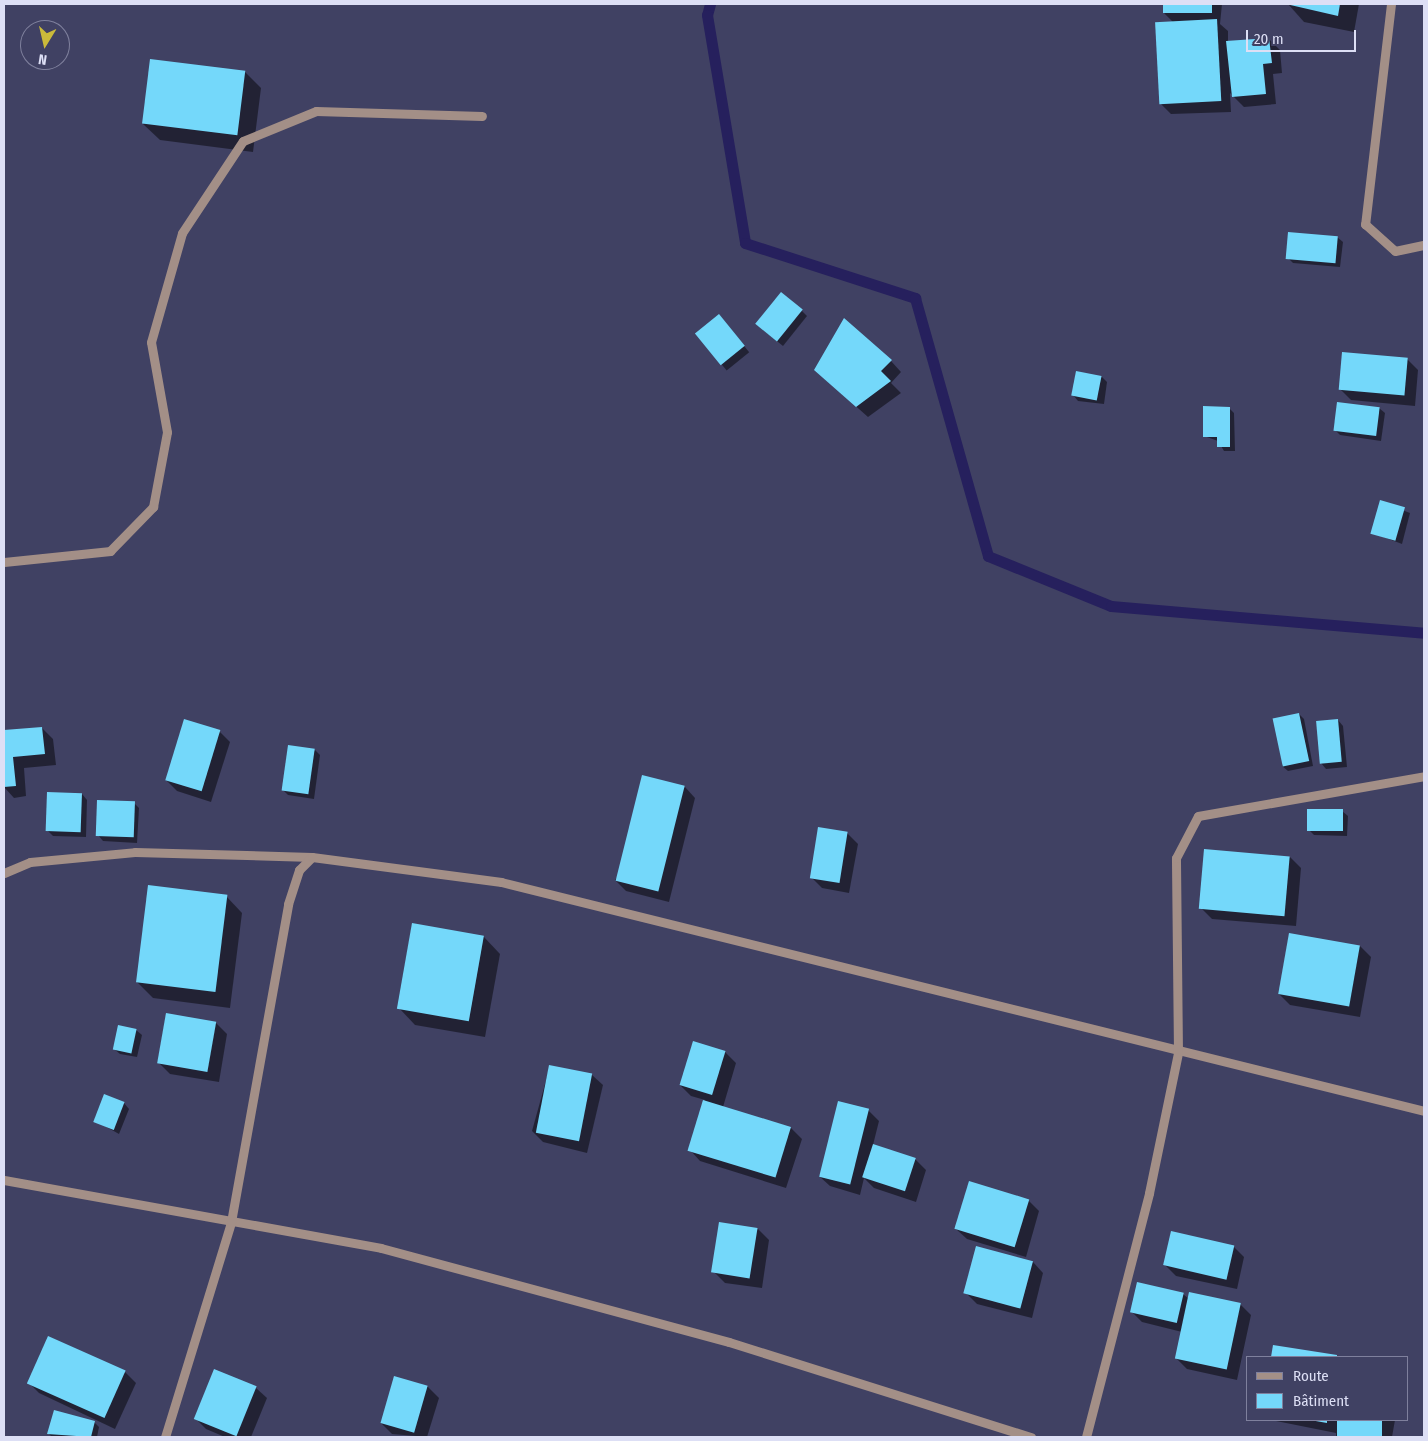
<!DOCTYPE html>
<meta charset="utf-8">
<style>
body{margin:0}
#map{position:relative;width:1428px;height:1441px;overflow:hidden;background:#404163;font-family:"Fira Sans Condensed",sans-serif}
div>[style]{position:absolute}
.shadow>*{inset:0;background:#0007;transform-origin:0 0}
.stream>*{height:11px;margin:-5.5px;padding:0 5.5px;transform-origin:5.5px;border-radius:5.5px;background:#26205d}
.building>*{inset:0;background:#74d8fa;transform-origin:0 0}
.minor>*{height:9px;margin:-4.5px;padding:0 4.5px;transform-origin:4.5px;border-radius:4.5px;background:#a38f87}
span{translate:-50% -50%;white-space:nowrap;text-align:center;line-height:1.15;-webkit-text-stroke:5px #404163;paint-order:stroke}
.frame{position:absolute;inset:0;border:5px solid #dddff5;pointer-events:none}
.legend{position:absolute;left:1246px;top:1356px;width:162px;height:65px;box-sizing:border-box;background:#404163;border:1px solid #7f809d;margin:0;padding:6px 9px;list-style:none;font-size:15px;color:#dddff5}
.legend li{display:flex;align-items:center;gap:10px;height:25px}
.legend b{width:25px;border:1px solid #7f809d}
.north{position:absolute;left:20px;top:20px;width:50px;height:50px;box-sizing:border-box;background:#404163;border:1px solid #7f809d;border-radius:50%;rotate:189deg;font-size:14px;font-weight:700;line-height:20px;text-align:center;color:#dddff5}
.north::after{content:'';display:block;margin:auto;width:18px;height:22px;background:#caba3a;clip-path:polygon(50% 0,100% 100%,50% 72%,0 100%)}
.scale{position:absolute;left:1246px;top:30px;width:110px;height:22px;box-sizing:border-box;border:2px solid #dddff5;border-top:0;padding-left:6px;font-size:15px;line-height:18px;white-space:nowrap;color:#dddff5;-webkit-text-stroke:4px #404163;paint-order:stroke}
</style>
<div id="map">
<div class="shadow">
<i style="clip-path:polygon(1164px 4px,1222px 4px,1220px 24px,1228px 31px,1228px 42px,1269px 39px,1280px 50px,1282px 73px,1273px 74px,1276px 104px,1244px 107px,1230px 93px,1231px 112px,1171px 114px,1160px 103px,1173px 22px,1164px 13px)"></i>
<i style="clip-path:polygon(1288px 4px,1359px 4px,1354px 32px,1304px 22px)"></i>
<i style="clip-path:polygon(245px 72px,261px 88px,253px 152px,160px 140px,143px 124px)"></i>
<i style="clip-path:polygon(1337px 237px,1343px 242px,1340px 267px,1293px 263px,1288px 258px)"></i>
<i style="clip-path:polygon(802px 311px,807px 316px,783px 346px,762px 329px)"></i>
<i style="left:719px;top:315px;width:48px;height:29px;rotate:51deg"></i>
<i style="clip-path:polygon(1407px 359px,1418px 370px,1415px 406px,1351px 400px,1340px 389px)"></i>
<i style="clip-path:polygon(891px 361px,901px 372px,891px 383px,901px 393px,868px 417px,815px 370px)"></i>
<i style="clip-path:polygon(1102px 377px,1107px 382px,1104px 404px,1078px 401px,1073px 395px)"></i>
<i style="clip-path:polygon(1229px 408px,1234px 413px,1235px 451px,1224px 451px,1218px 441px,1204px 436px)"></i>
<i style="clip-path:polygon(1379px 408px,1385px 413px,1381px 441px,1340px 435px,1335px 430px)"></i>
<i style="clip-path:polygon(1381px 502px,1410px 513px,1402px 544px,1373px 533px)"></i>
<i style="clip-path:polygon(1299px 714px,1304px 719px,1313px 766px,1288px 771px,1282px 766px)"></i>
<i style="clip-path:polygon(1338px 720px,1343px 726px,1347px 767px,1326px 769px,1321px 763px)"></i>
<i style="clip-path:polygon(42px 728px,53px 739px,56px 765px,24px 768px,26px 796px,14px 798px,4px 787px,4px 732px)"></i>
<i style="clip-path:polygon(219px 731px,230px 742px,211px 802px,177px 791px,166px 780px)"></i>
<i style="clip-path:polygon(315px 750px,320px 755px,314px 799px,288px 795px,283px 790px)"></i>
<i style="clip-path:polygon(685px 787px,695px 798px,669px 902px,626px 891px,615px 880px)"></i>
<i style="clip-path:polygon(82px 794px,87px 800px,86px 837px,53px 836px,48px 831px)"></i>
<i style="clip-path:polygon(134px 803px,139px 808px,137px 843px,103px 841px,98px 835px)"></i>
<i style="clip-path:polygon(1342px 811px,1348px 816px,1347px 836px,1314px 835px,1309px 830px)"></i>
<i style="clip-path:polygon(847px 833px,858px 844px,849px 893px,822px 888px,811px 877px)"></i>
<i style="clip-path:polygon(1290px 857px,1301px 868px,1296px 926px,1212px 919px,1201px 908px)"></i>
<i style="clip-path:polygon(226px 896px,242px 913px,230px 1008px,153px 998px,137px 982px)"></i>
<i style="clip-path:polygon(413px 925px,484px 937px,500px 954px,485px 1037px,415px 1025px,399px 1008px)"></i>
<i style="clip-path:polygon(1360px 946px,1371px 957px,1360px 1017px,1290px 1005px,1279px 994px)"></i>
<i style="clip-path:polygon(216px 1023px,227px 1034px,219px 1082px,170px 1074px,159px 1063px)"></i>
<i style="clip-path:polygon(136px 1030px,142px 1035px,137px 1057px,120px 1054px,114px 1049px)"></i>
<i style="clip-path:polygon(725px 1052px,736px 1063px,723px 1107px,791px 1128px,802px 1139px,786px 1188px,700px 1161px,690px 1150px,705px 1100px,691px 1096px,680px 1085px)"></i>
<i style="clip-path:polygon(550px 1066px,592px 1075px,603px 1085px,587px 1153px,543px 1142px,532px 1131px)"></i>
<i style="clip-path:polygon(124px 1103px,129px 1109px,119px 1134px,94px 1120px)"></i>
<i style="clip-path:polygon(868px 1110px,879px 1121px,873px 1145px,915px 1159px,926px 1170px,916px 1202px,874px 1188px,864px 1178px,860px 1195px,830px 1186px,819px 1176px)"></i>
<i style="clip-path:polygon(1028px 1200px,1039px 1211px,1026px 1257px,967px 1239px,956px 1229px)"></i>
<i style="clip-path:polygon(758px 1229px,769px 1240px,762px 1288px,725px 1283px,714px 1272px)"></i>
<i style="clip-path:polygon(1233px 1246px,1244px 1257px,1237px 1289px,1176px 1276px,1165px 1265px)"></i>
<i style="clip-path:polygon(1033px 1262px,1043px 1273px,1032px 1318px,977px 1304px,966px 1293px)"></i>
<i style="clip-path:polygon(1183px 1294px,1189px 1299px,1240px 1304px,1251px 1315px,1237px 1380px,1187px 1369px,1176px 1358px,1182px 1332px,1142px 1322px,1131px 1311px)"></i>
<i style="clip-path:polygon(1274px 1346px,1337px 1356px,1337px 1357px,1273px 1357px)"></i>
<i style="clip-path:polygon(125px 1372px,136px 1383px,115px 1429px,39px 1393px,28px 1382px)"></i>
<i style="clip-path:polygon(395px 1377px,428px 1387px,439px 1398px,427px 1437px,392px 1434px,381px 1423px)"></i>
<i style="clip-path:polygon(256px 1388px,267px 1398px,251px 1437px,225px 1437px,206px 1429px,195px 1418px)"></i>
<i style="clip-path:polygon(1271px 1420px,1395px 1420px,1392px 1437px,1336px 1437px,1336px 1433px)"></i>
<i style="clip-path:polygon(94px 1422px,99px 1427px,97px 1437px,52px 1437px,48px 1433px)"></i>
</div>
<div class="stream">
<i style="left:710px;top:4px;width:11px;rotate:105deg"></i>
<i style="left:707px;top:15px;width:231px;rotate:80.5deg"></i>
<i style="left:745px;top:243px;width:179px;rotate:17.9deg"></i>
<i style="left:915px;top:298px;width:268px;rotate:74.2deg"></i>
<i style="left:988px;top:556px;width:133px;rotate:22.1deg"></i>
<i style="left:1111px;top:606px;width:314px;rotate:4.9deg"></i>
</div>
<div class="building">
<i style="left:1163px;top:4px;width:49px;height:9px"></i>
<i style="clip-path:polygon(1286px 4px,1340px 4px,1338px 16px)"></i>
<i style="left:1217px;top:19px;width:82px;height:62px;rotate:87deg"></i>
<i style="clip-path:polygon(1269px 38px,1272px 63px,1263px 64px,1266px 94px,1232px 97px,1226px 41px)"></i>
<i style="left:150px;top:59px;width:96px;height:65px;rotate:7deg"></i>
<i style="left:1288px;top:232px;width:50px;height:27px;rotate:5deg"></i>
<i style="left:781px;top:292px;width:28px;height:41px;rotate:39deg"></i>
<i style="left:719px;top:314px;width:41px;height:31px;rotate:51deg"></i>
<i style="clip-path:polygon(844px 318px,892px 360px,881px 371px,891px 381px,856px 407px,814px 370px)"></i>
<i style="left:1342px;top:352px;width:66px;height:38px;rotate:5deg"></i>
<i style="left:1076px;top:371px;width:26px;height:25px;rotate:11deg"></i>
<i style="left:1337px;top:402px;width:43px;height:29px;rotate:7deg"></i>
<i style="clip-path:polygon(1203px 406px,1230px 407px,1230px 447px,1217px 447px,1217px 437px,1203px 437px)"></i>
<i style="left:1380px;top:500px;width:26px;height:35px;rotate:16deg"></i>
<i style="left:1299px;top:713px;width:49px;height:27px;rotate:78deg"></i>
<i style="left:184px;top:719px;width:38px;height:64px;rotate:17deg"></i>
<i style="left:1338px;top:719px;width:43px;height:22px;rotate:85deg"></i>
<i style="clip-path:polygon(42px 727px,45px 754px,13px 757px,16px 786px,4px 787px,4px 730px)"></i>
<i style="left:288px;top:745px;width:27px;height:46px;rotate:8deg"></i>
<i style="left:642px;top:775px;width:44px;height:109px;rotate:14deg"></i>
<i style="left:47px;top:792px;width:35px;height:39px;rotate:2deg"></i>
<i style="left:97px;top:800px;width:38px;height:36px;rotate:2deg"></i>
<i style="left:1307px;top:809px;width:36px;height:22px"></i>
<i style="left:818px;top:827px;width:30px;height:52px;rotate:9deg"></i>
<i style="left:1204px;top:849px;width:86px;height:60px;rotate:5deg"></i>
<i style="left:148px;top:885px;width:80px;height:98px;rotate:7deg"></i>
<i style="left:412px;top:923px;width:73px;height:87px;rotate:10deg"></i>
<i style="left:1289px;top:933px;width:72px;height:62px;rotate:10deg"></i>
<i style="left:166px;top:1013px;width:51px;height:51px;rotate:10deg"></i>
<i style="left:118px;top:1025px;width:19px;height:25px;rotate:12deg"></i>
<i style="left:693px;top:1041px;width:34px;height:46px;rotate:17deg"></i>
<i style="left:549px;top:1065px;width:44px;height:69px;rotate:11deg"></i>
<i style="left:104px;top:1094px;width:22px;height:30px;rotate:21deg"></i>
<i style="left:703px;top:1100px;width:92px;height:53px;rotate:17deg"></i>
<i style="left:838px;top:1101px;width:32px;height:78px;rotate:14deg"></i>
<i style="left:873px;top:1144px;width:45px;height:35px;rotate:18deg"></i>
<i style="left:969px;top:1181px;width:63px;height:50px;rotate:17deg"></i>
<i style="left:719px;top:1222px;width:39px;height:51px;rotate:9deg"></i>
<i style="left:1171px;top:1231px;width:65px;height:35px;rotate:13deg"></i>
<i style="left:976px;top:1246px;width:59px;height:49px;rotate:15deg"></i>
<i style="left:1137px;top:1282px;width:48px;height:31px;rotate:13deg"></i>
<i style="left:1189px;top:1292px;width:53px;height:68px;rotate:12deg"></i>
<i style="left:48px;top:1336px;width:85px;height:52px;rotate:24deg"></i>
<i style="clip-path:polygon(1273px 1345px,1337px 1355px,1337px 1357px,1271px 1357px)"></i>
<i style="left:214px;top:1369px;width:46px;height:54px;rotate:22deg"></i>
<i style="left:394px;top:1376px;width:35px;height:49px;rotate:16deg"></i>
<i style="clip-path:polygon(54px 1410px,95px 1421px,91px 1437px,47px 1434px)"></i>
<i style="clip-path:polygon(1310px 1420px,1327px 1420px,1327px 1423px)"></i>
<i style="left:1337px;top:1420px;width:45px;height:17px"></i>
</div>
<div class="minor">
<i style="left:1391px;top:4px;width:222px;rotate:96.7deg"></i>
<i style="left:1365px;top:224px;width:40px;rotate:42deg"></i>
<i style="left:1395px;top:251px;width:30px;rotate:-12deg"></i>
<i style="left:4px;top:562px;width:107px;rotate:-5.9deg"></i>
<i style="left:110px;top:551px;width:62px;rotate:-45.7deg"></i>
<i style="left:153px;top:507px;width:76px;rotate:-79.4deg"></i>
<i style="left:167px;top:432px;width:91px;rotate:-100.1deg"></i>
<i style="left:151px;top:342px;width:113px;rotate:-74.1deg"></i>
<i style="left:182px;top:233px;width:110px;rotate:-56.5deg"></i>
<i style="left:243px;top:141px;width:79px;rotate:-22.3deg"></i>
<i style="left:316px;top:111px;width:166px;rotate:1.7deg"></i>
<i style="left:4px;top:873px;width:28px;rotate:-23deg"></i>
<i style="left:30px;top:862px;width:105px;rotate:-5.4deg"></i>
<i style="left:135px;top:852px;width:177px;rotate:1.6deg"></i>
<i style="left:4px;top:1180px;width:383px;rotate:10.2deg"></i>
<i style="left:381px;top:1248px;width:360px;rotate:15.1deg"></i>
<i style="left:729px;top:1342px;width:317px;rotate:17.5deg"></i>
<i style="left:165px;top:1437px;width:225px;rotate:-72.9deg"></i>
<i style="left:231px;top:1222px;width:323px;rotate:-79.8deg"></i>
<i style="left:288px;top:904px;width:36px;rotate:-72deg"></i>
<i style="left:299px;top:870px;width:18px;rotate:-45deg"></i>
<i style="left:312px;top:857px;width:191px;rotate:7.5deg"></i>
<i style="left:501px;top:882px;width:951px;rotate:13.93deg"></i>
<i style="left:1086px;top:1437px;width:252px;rotate:-75.5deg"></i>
<i style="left:1149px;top:1193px;width:143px;rotate:-78.3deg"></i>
<i style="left:1178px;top:1053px;width:195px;rotate:-90.6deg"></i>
<i style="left:1176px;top:858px;width:47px;rotate:-62.4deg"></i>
<i style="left:1198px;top:816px;width:230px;rotate:-10deg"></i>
</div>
<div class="frame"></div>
<ul class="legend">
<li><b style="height:6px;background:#a38f87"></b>Route</li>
<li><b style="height:14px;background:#74d8fa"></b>Bâtiment</li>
</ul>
<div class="north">N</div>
<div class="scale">20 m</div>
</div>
